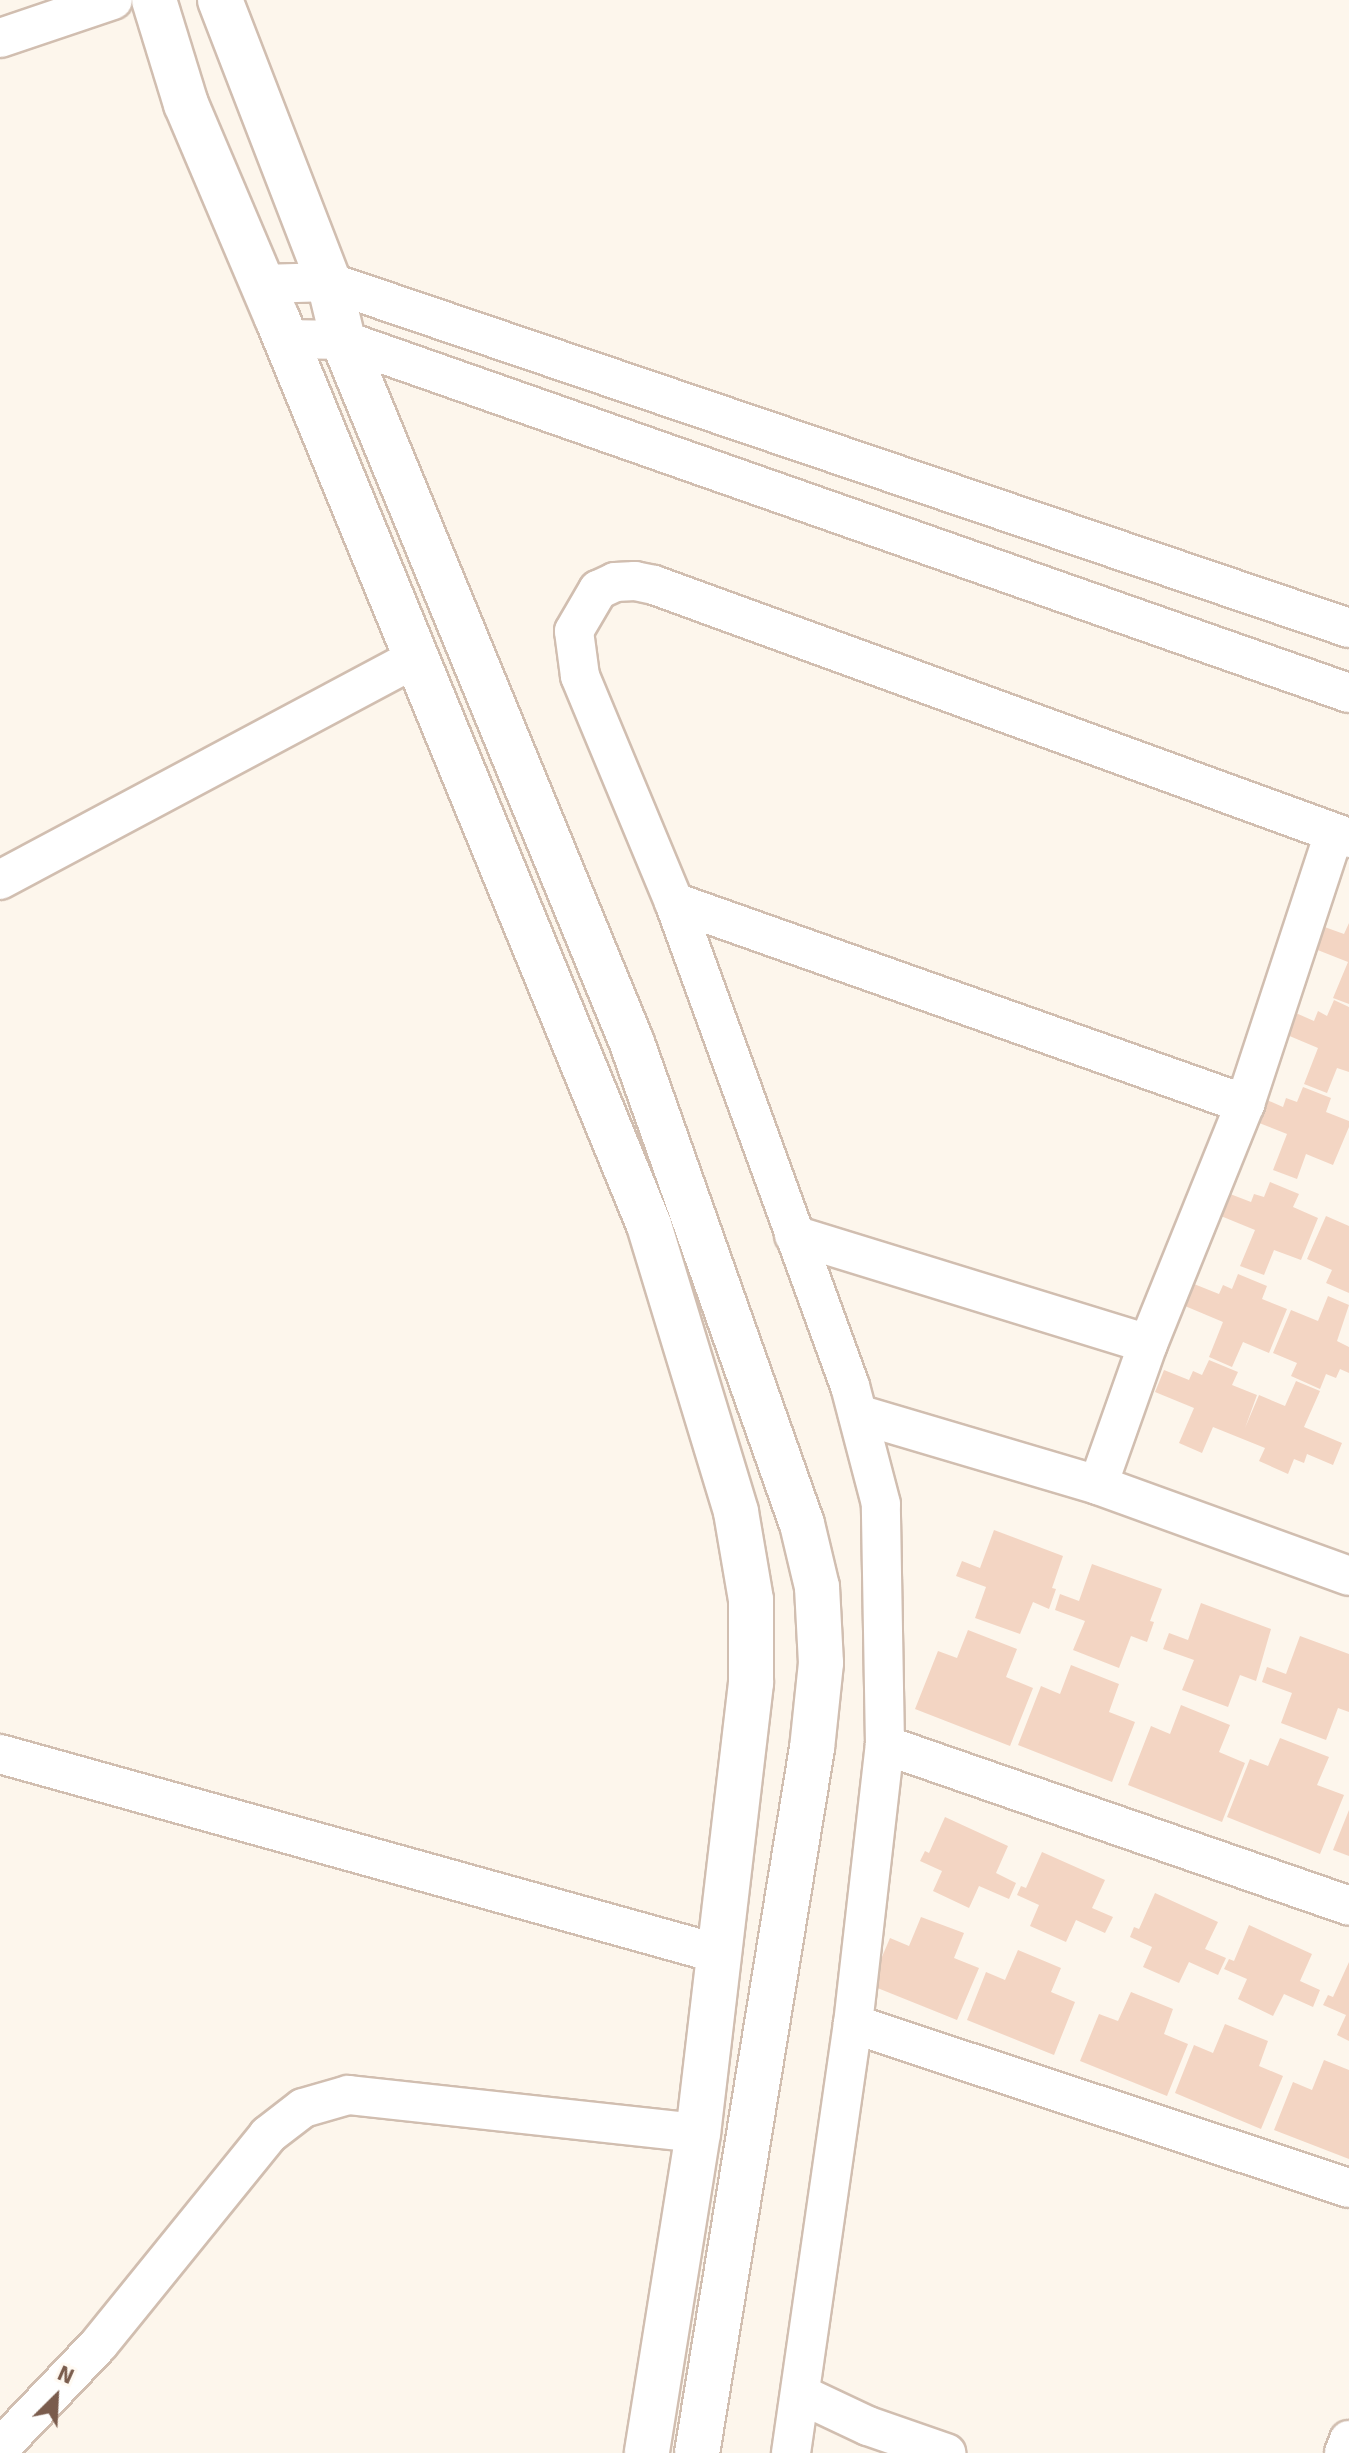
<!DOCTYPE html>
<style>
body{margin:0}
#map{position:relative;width:1349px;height:2453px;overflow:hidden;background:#fdf6ec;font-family:Signika,sans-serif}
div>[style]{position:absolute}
.building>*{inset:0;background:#f3d5c3}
.roads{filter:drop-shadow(2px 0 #d1beb0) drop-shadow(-2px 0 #d1beb0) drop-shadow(0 2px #d1beb0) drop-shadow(0 -2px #d1beb0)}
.minor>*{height:38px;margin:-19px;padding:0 19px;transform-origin:19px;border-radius:19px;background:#fff}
.tertiary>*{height:44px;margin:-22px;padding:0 22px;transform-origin:22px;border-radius:22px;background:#fff}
span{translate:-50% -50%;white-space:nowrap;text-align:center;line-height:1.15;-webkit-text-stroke:7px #fffaf3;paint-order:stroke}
.north{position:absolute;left:16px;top:2357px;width:80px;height:80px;-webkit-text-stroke:6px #fffaf3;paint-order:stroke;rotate:24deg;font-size:22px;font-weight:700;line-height:32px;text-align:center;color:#7a5c4d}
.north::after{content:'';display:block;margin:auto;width:28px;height:36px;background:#7a5c4d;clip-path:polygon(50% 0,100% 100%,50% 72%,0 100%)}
</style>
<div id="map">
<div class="building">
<i style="clip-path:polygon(1349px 923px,1349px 1004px,1333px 998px,1348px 962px,1310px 947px,1319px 925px,1344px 934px)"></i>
<i style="clip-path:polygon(1334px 1000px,1349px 1007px,1349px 1072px,1337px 1068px,1327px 1093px,1304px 1084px,1318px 1048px,1280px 1032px,1289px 1010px,1314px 1021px,1318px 1011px,1327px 1016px)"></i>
<i style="clip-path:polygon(1303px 1087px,1331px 1098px,1326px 1112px,1349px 1121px,1349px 1127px,1333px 1165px,1306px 1154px,1297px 1179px,1273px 1170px,1287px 1134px,1249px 1119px,1258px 1096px,1283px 1107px,1286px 1098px,1297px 1102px)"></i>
<i style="clip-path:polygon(1270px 1182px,1299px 1194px,1293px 1207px,1318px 1218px,1301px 1260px,1274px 1250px,1264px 1275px,1240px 1266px,1255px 1230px,1216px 1214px,1225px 1192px,1251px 1202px,1254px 1194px,1264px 1197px)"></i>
<i style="clip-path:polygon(1326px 1216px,1349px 1226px,1349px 1293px,1326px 1283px,1332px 1270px,1307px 1259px)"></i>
<i style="clip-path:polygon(1238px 1274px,1267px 1286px,1262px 1299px,1287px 1309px,1269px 1353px,1243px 1342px,1232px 1367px,1209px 1357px,1223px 1322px,1185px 1306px,1194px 1284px,1219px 1294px,1223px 1285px,1232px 1289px)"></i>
<i style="clip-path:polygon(1328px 1296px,1349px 1305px,1337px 1341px,1349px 1347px,1349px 1373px,1340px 1369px,1336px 1378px,1326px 1374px,1320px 1389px,1291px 1376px,1297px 1363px,1273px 1353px,1291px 1310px,1318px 1321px)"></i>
<i style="clip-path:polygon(1209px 1360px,1238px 1372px,1232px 1385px,1257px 1395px,1245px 1428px,1259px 1395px,1285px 1406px,1296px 1381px,1320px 1391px,1304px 1427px,1342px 1443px,1333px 1465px,1307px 1454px,1304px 1463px,1294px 1459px,1288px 1474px,1259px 1461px,1265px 1448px,1213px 1427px,1202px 1453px,1179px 1443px,1194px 1408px,1155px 1392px,1164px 1370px,1189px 1380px,1193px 1371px,1202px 1375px)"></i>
<i style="clip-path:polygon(994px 1530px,1063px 1556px,1052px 1588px,1056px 1589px,1049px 1609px,1033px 1602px,1020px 1634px,975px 1618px,986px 1587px,956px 1576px,962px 1561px,980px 1568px)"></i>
<i style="clip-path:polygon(1092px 1564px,1162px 1589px,1150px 1621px,1154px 1622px,1147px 1642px,1131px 1636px,1119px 1668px,1073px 1650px,1085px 1621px,1055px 1610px,1060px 1594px,1079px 1601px)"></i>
<i style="clip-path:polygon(1201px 1603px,1271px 1629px,1256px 1681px,1240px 1675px,1228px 1707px,1182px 1690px,1194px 1660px,1163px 1649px,1169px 1633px,1188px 1640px)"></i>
<i style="clip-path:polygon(968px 1630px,1017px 1649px,1006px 1677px,1033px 1688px,1010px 1746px,915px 1709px,938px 1651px,957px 1658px)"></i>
<i style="clip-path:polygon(1300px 1636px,1349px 1654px,1349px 1712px,1338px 1708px,1326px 1740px,1281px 1723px,1292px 1693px,1262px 1682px,1267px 1667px,1286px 1674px)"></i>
<i style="clip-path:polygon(1071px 1665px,1119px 1684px,1109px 1712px,1135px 1722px,1112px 1782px,1018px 1745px,1041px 1686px,1060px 1694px)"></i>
<i style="clip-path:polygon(1181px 1705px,1230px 1725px,1219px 1752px,1245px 1763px,1222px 1822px,1128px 1785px,1151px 1726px,1170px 1734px)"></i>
<i style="clip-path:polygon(1280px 1738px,1329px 1757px,1317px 1785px,1344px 1795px,1320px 1854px,1227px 1817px,1250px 1759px,1268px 1766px)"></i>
<i style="clip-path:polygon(1349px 1810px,1349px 1856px,1333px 1850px)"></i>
<i style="clip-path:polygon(945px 1817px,1008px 1846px,996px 1873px,1016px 1883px,1009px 1899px,979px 1886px,969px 1908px,933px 1891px,942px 1871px,920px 1861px,925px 1851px,929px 1853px)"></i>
<i style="clip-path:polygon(1042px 1852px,1105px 1880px,1092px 1908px,1113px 1917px,1105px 1933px,1076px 1920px,1066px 1942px,1030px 1926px,1039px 1905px,1017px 1895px,1021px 1886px,1026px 1888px)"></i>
<i style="clip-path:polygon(1155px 1893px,1218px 1922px,1205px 1949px,1226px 1958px,1218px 1975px,1189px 1962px,1179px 1983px,1143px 1967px,1152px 1947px,1130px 1937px,1134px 1927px,1139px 1929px)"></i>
<i style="clip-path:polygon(921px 1917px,964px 1933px,954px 1958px,979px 1968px,957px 2020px,870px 1985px,890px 1938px,909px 1946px)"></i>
<i style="clip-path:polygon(1249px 1925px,1312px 1954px,1300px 1981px,1320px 1990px,1313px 2007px,1284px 1994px,1273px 2016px,1238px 1999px,1247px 1979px,1224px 1969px,1229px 1959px,1234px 1961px)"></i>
<i style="clip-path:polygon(1018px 1950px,1061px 1968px,1051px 1992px,1075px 2002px,1054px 2055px,967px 2020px,986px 1972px,1005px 1980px)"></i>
<i style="clip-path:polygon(1349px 1962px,1349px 2041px,1337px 2035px,1346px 2015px,1323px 2005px,1328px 1995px,1333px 1997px)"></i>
<i style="clip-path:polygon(1131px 1992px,1173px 2009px,1164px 2034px,1188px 2044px,1167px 2096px,1080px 2061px,1099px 2014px,1118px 2021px)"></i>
<i style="clip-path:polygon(1225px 2024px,1268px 2041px,1259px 2066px,1283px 2076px,1261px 2129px,1175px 2093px,1194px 2045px,1213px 2053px)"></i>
<i style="clip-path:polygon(1324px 2060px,1349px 2070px,1349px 2159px,1274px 2130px,1293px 2082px,1312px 2090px)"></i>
</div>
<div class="roads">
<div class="minor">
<i style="left:0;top:38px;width:119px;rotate:-18.6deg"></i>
<i style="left:263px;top:284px;width:66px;rotate:-1.7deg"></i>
<i style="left:329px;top:282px;width:1077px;rotate:18.74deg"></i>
<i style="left:286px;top:339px;width:57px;rotate:1deg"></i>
<i style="left:343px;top:340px;width:1066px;rotate:19.34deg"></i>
<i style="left:0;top:880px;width:473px;rotate:-28.1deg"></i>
<i style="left:674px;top:902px;width:606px;rotate:19.48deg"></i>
<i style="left:794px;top:1235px;width:370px;rotate:17.1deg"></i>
<i style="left:858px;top:1414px;width:250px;rotate:16.5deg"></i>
<i style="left:1098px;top:1485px;width:267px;rotate:19.9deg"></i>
<i style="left:1098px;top:1485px;width:150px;rotate:-70.5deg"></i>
<i style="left:1148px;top:1344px;width:259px;rotate:-68deg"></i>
<i style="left:1245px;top:1104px;width:285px;rotate:-71.8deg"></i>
<i style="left:885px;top:1745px;width:491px;rotate:19.1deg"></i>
<i style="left:0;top:1754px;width:746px;rotate:15.54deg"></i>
<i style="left:853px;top:2024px;width:522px;rotate:18.3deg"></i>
<i style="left:800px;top:2394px;width:75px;rotate:25.2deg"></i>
<i style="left:868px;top:2426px;width:83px;rotate:19.1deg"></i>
<i style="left:0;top:2448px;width:144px;rotate:-46.4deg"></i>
<i style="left:99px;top:2344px;width:269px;rotate:-51deg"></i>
<i style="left:268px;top:2135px;width:44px;rotate:-37.6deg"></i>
<i style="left:303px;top:2108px;width:47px;rotate:-16.1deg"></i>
<i style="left:348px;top:2095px;width:352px;rotate:6.2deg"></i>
<i style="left:791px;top:2453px;width:433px;rotate:-81.8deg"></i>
<i style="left:853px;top:2024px;width:281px;rotate:-83.5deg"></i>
<i style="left:885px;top:1745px;width:241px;rotate:-91deg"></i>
<i style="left:881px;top:1504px;width:122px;rotate:-104.7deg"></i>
<i style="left:850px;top:1386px;width:515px;rotate:-109.98deg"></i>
<i style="left:674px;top:902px;width:245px;rotate:-112.6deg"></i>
<i style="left:580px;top:676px;width:45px;rotate:-97.6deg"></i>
<i style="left:574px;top:631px;width:48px;rotate:-59.7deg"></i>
<i style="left:598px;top:590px;width:19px;rotate:-25deg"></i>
<i style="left:615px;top:582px;width:20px;rotate:-3deg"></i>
<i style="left:635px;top:581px;width:19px;rotate:12deg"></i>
<i style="left:654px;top:585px;width:740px;rotate:20deg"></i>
<i style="left:1344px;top:2453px;width:14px;rotate:-69deg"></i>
</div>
<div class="tertiary">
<i style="left:154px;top:0;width:109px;rotate:72.9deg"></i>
<i style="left:186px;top:104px;width:233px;rotate:67deg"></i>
<i style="left:277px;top:318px;width:980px;rotate:67.7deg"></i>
<i style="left:649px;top:1225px;width:300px;rotate:73.1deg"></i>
<i style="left:736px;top:1512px;width:89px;rotate:80.3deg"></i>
<i style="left:751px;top:1600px;width:83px;rotate:90deg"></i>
<i style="left:751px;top:1683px;width:453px;rotate:96.7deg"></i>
<i style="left:698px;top:2133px;width:324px;rotate:99.1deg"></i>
<i style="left:220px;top:0;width:302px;rotate:68.9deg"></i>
<i style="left:329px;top:282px;width:60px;rotate:76.4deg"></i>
<i style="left:343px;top:340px;width:760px;rotate:67.65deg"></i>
<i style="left:632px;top:1043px;width:510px;rotate:70.54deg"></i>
<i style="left:802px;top:1524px;width:65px;rotate:76.6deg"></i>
<i style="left:817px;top:1587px;width:76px;rotate:87deg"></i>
<i style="left:821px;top:1663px;width:85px;rotate:96deg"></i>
<i style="left:812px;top:1748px;width:714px;rotate:99.26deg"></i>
</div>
</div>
<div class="north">N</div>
</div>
